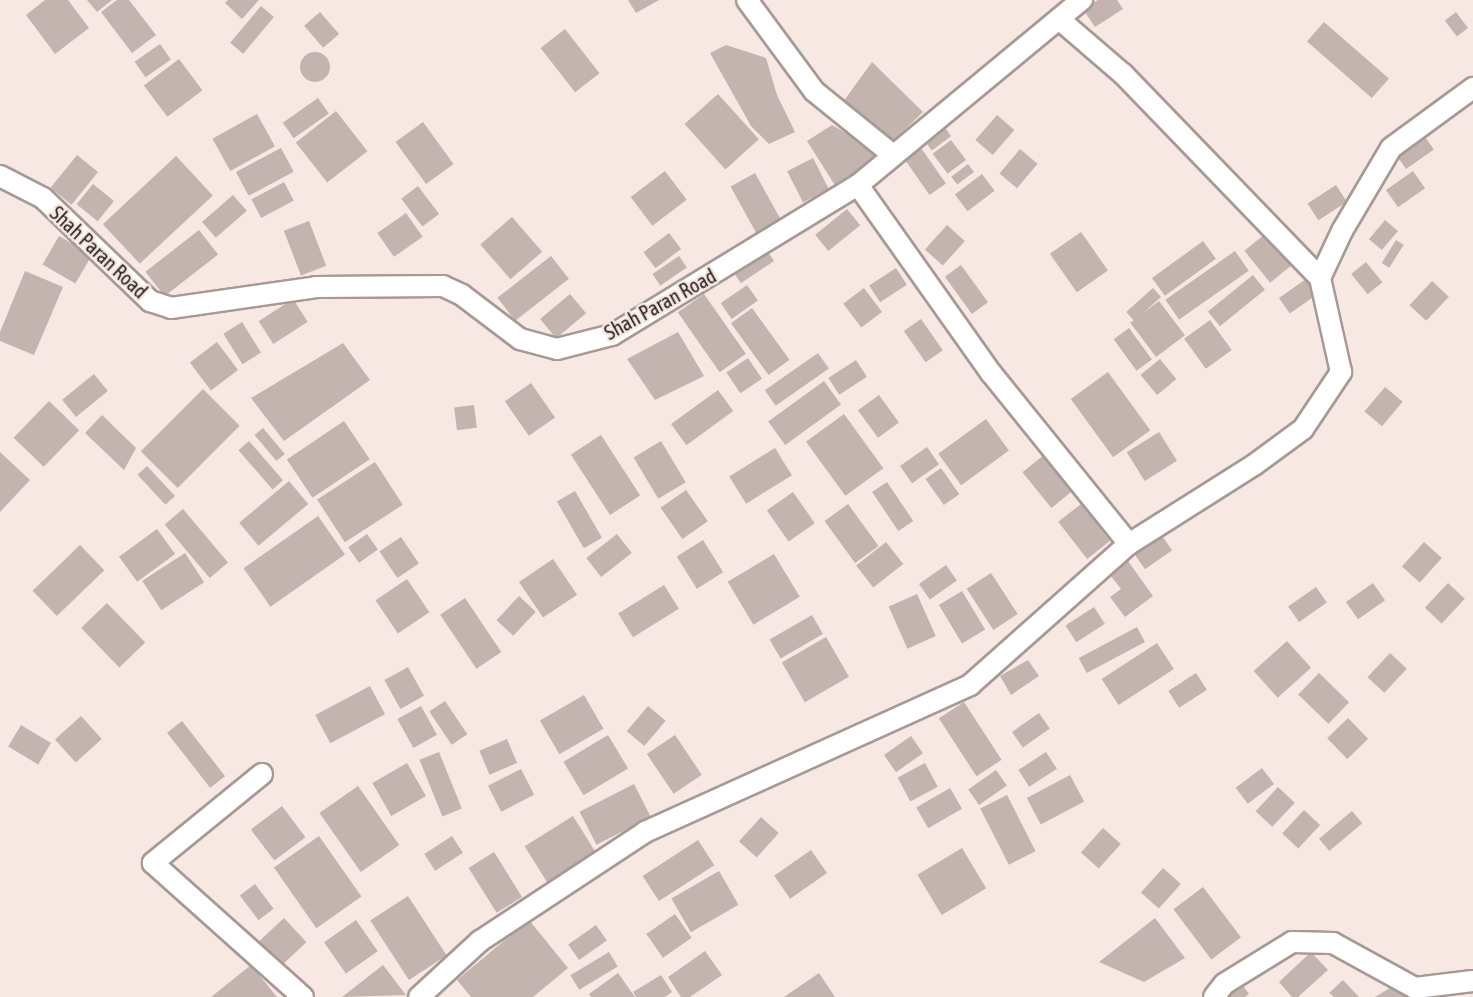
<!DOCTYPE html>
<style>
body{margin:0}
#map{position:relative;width:1473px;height:997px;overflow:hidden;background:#f7e8e3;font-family:"Asap Condensed",sans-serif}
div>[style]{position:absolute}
.building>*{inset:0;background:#c3b4b0;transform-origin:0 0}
.round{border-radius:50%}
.roads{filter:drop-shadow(2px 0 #a79994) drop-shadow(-2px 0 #a79994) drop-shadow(0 2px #a79994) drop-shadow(0 -2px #a79994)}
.minor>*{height:20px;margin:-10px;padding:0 10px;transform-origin:10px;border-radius:10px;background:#fff}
span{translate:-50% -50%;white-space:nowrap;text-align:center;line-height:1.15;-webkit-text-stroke:5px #f7e8e3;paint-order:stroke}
.street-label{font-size:20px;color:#211c1a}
</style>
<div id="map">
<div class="building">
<i style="clip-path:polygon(45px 0,68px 0,89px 28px,55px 54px,26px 15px)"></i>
<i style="clip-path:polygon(87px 0,112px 0,97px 12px)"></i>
<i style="clip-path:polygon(117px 0,129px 0,156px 35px,132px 53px,101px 12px)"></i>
<i style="clip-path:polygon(228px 0,259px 0,242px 19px,225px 3px)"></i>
<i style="clip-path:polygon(628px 0,659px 0,636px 13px)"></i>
<i style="clip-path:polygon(1098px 0,1117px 0,1123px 9px,1095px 27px,1083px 9px)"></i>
<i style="left:261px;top:6px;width:17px;height:48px;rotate:40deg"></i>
<i style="left:320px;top:12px;width:29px;height:21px;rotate:49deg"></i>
<i style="left:1456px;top:12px;width:20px;height:14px;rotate:53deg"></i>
<i style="left:1324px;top:22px;width:86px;height:26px;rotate:41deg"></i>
<i style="left:565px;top:29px;width:56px;height:31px;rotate:52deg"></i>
<i style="left:160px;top:44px;width:19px;height:31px;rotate:55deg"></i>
<i style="clip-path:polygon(726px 45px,766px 58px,777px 95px,795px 132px,769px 144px,751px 126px,710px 53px)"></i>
<i class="round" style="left:300px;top:52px;width:30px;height:30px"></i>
<i style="left:179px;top:59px;width:39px;height:44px;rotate:53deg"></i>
<i style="clip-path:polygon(872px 62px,923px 112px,890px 144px,843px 102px)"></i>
<i style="left:718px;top:94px;width:61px;height:45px;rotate:48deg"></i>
<i style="left:318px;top:98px;width:19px;height:43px;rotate:55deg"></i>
<i style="left:336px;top:111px;width:51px;height:51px;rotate:52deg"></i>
<i style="left:257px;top:114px;width:37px;height:51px;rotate:61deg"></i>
<i style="left:997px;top:115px;width:23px;height:33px;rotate:41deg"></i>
<i style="left:940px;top:121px;width:19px;height:24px;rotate:54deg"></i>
<i style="left:423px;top:122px;width:52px;height:34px;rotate:54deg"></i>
<i style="clip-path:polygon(832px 125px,881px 153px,836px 187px,807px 141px)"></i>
<i style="left:1423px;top:134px;width:19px;height:34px;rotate:55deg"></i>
<i style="left:951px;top:140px;width:25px;height:23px;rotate:53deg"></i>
<i style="left:919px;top:145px;width:47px;height:20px;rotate:55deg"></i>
<i style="left:281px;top:148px;width:27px;height:51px;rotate:62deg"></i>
<i style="left:1020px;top:149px;width:23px;height:32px;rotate:40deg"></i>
<i style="left:77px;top:155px;width:27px;height:42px;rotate:39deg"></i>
<i style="left:176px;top:156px;width:54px;height:100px;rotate:47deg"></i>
<i style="left:813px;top:158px;width:35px;height:29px;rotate:63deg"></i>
<i style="left:968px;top:164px;width:10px;height:21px;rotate:53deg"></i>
<i style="left:665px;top:171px;width:36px;height:43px;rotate:53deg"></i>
<i style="left:1413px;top:171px;width:21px;height:33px;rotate:55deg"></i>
<i style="left:755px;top:173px;width:56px;height:28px;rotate:61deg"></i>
<i style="left:982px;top:174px;width:21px;height:34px;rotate:53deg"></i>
<i style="left:284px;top:182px;width:21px;height:37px;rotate:62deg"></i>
<i style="left:93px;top:184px;width:27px;height:26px;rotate:39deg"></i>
<i style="left:1336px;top:185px;width:20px;height:34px;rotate:57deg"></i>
<i style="left:418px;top:186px;width:35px;height:21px;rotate:53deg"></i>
<i style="left:233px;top:195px;width:21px;height:41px;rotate:49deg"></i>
<i style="left:847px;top:209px;width:21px;height:41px;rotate:51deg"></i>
<i style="left:406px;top:213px;width:29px;height:35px;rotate:55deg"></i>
<i style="left:512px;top:217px;width:46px;height:42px;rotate:49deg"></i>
<i style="left:1385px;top:220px;width:17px;height:25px;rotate:40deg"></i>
<i style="left:309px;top:221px;width:48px;height:27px;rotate:69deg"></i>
<i style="left:947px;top:225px;width:24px;height:33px;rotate:42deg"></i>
<i style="left:199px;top:230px;width:31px;height:68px;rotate:52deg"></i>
<i style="left:1270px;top:230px;width:41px;height:33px;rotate:51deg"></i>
<i style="left:1081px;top:232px;width:47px;height:38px;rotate:55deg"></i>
<i style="left:669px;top:233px;width:20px;height:32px;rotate:53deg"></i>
<i style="left:59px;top:236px;width:38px;height:33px;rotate:30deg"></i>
<i style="left:1396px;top:240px;width:9px;height:27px;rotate:32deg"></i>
<i style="left:1203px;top:241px;width:22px;height:63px;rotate:54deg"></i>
<i style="left:764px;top:246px;width:18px;height:40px;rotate:56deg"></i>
<i style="left:1235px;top:251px;width:24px;height:85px;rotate:55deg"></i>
<i style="left:551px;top:256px;width:29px;height:68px;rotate:52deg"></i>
<i style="left:679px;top:256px;width:14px;height:32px;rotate:56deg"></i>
<i style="left:1366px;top:262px;width:26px;height:19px;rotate:51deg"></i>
<i style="left:961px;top:265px;width:46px;height:20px;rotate:54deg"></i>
<i style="left:896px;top:268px;width:20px;height:32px;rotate:57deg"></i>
<i style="clip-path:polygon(25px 271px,63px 287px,34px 355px,0 341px,0 332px)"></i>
<i style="left:1253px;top:275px;width:19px;height:58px;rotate:51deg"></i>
<i style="left:1306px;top:279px;width:19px;height:33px;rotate:55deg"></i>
<i style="left:1432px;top:281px;width:23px;height:33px;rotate:43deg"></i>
<i style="left:747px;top:285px;width:19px;height:32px;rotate:55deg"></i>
<i style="left:864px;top:288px;width:30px;height:26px;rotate:53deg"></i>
<i style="left:1153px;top:288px;width:12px;height:36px;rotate:48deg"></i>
<i style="left:570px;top:294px;width:25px;height:39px;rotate:50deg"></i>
<i style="left:704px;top:294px;width:73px;height:32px;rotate:55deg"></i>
<i style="left:293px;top:299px;width:27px;height:41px;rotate:57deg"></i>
<i style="left:1159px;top:301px;width:43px;height:36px;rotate:53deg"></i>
<i style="left:752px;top:308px;width:64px;height:26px;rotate:54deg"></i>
<i style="left:921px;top:319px;width:38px;height:21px;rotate:55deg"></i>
<i style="left:1210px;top:320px;width:37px;height:32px;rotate:54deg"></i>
<i style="left:242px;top:322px;width:36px;height:22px;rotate:58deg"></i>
<i style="left:1129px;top:328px;width:39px;height:19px;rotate:54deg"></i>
<i style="clip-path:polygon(678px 332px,704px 376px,655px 400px,627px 359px)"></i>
<i style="left:217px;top:342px;width:35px;height:34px;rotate:53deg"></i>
<i style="clip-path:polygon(343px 343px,370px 380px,284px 441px,251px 398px)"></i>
<i style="left:818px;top:353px;width:19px;height:65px;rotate:55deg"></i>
<i style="left:748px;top:358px;width:25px;height:26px;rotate:56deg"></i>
<i style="left:1160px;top:359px;width:26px;height:25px;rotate:51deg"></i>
<i style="left:856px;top:360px;width:20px;height:33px;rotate:57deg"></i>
<i style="left:1108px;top:372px;width:72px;height:46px;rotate:54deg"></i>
<i style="left:94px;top:374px;width:22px;height:41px;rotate:51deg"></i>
<i style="left:824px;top:381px;width:29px;height:69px;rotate:54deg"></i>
<i style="left:531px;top:383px;width:42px;height:32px;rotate:55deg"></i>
<i style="left:1385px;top:387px;width:23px;height:32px;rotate:40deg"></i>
<i style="left:203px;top:389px;width:52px;height:88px;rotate:45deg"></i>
<i style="left:718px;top:390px;width:26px;height:58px;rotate:54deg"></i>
<i style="left:879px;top:395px;width:34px;height:26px;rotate:54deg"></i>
<i style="left:49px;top:401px;width:42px;height:51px;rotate:44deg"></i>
<i style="left:474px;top:405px;width:23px;height:20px;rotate:83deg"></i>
<i style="left:844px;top:414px;width:67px;height:47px;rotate:54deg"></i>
<i style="clip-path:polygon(102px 415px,136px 448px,124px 470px,85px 433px)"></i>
<i style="left:986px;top:419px;width:39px;height:59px;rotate:54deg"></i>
<i style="left:344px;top:421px;width:46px;height:69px;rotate:56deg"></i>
<i style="left:263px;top:428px;width:34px;height:11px;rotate:50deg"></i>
<i style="left:1159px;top:432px;width:34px;height:38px;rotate:58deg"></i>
<i style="left:601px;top:435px;width:72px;height:36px;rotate:57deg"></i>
<i style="left:249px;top:441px;width:52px;height:14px;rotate:49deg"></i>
<i style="left:661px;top:441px;width:48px;height:32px;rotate:59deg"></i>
<i style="left:927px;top:447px;width:21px;height:33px;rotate:55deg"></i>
<i style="left:775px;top:448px;width:32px;height:54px;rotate:58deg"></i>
<i style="clip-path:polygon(0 452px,30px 480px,0 512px)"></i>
<i style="left:1045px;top:454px;width:46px;height:29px;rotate:51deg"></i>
<i style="left:375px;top:462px;width:51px;height:69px;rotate:57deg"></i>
<i style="left:147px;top:466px;width:41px;height:13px;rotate:47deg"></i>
<i style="left:941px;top:468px;width:32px;height:19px;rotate:55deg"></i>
<i style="left:289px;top:481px;width:30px;height:65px;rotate:50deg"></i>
<i style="left:887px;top:482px;width:47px;height:18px;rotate:56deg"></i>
<i style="left:686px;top:490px;width:38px;height:31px;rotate:55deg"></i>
<i style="left:575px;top:491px;width:54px;height:21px;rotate:60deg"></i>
<i style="left:793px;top:492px;width:38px;height:32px;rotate:55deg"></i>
<i style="left:848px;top:504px;width:52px;height:29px;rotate:54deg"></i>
<i style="left:1081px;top:504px;width:47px;height:29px;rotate:52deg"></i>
<i style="left:183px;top:509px;width:70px;height:24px;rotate:50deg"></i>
<i style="left:318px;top:516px;width:47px;height:91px;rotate:55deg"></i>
<i style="left:157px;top:529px;width:31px;height:47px;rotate:54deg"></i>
<i style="left:1160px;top:533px;width:21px;height:33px;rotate:55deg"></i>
<i style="left:367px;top:534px;width:19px;height:23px;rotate:55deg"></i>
<i style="left:617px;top:534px;width:24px;height:39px;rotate:52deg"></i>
<i style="left:401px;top:537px;width:32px;height:26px;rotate:56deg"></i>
<i style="left:703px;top:540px;width:38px;height:31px;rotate:58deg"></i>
<i style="left:886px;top:542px;width:28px;height:38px;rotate:52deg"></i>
<i style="left:1424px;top:542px;width:24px;height:33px;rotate:42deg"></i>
<i style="left:80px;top:545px;width:35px;height:66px;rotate:46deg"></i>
<i style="left:185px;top:553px;width:35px;height:51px;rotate:57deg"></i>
<i style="left:774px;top:554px;width:50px;height:54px;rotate:59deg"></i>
<i style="left:553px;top:559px;width:43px;height:41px;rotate:56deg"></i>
<i style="clip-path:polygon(1128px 561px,1153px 596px,1125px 617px,1110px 597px,1121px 589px,1110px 575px)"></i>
<i style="left:946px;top:565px;width:19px;height:33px;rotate:55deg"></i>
<i style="left:991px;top:573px;width:49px;height:29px;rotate:57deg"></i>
<i style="left:407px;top:579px;width:40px;height:38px;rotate:56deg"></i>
<i style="left:1373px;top:583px;width:21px;height:33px;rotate:55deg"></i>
<i style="left:1448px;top:583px;width:23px;height:34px;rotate:43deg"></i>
<i style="left:664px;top:585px;width:28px;height:54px;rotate:58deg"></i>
<i style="left:1316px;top:587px;width:19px;height:34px;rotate:55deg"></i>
<i style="left:962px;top:591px;width:45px;height:27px;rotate:59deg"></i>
<i style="left:917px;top:594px;width:46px;height:31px;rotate:66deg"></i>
<i style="left:519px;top:596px;width:23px;height:33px;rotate:43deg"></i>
<i style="left:465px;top:598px;width:65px;height:30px;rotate:56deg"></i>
<i style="left:107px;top:603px;width:55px;height:36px;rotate:46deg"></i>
<i style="left:1094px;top:607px;width:20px;height:34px;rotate:57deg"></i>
<i style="left:812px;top:615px;width:22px;height:49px;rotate:60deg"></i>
<i style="left:1137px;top:627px;width:17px;height:66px;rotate:62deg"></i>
<i style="left:826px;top:637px;width:46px;height:51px;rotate:60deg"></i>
<i style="left:1287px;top:641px;width:36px;height:45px;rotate:48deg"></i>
<i style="left:1157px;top:643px;width:31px;height:66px;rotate:57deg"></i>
<i style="left:1390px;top:653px;width:23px;height:33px;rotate:43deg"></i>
<i style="clip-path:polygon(1028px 660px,1039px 676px,1011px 695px,1000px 676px)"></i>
<i style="left:408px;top:667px;width:33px;height:27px;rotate:61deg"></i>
<i style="left:1196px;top:673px;width:20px;height:33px;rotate:57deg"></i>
<i style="left:1319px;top:673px;width:42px;height:30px;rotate:44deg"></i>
<i style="left:370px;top:686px;width:32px;height:62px;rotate:62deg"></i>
<i style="left:584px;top:695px;width:39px;height:51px;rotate:60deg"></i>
<i style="left:445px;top:701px;width:40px;height:19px;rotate:56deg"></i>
<i style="left:964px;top:702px;width:69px;height:30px;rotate:57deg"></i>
<i style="left:421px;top:706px;width:33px;height:27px;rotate:61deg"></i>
<i style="left:648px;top:706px;width:23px;height:33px;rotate:40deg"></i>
<i style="left:1039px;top:713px;width:19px;height:33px;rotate:55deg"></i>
<i style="left:81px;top:716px;width:31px;height:35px;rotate:48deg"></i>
<i style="left:1348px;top:718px;width:29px;height:29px;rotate:46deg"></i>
<i style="left:182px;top:721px;width:70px;height:19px;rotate:52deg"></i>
<i style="left:21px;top:725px;width:35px;height:25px;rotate:31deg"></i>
<i style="left:608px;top:735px;width:39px;height:52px;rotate:59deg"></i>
<i style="left:675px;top:735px;width:48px;height:34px;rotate:56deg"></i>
<i style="left:911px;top:736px;width:21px;height:33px;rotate:55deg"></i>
<i style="left:507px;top:739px;width:26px;height:30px;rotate:67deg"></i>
<i style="left:439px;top:752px;width:61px;height:21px;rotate:68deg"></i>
<i style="left:1046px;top:752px;width:20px;height:33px;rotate:57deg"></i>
<i style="left:407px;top:763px;width:38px;height:40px;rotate:60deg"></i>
<i style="left:925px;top:763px;width:27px;height:31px;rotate:62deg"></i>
<i style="left:1262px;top:768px;width:20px;height:33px;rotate:53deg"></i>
<i style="left:521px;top:769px;width:29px;height:37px;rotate:63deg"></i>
<i style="left:996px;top:770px;width:19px;height:34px;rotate:55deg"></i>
<i style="left:1070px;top:775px;width:30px;height:49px;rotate:62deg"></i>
<i style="left:634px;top:784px;width:37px;height:61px;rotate:63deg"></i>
<i style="left:358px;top:786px;width:72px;height:47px;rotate:55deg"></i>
<i style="left:1278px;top:787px;width:23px;height:33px;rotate:43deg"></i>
<i style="left:950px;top:788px;width:24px;height:39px;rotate:60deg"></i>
<i style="left:1007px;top:795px;width:63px;height:30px;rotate:63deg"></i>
<i style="left:282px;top:806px;width:39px;height:39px;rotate:53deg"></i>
<i style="left:1304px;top:810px;width:22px;height:32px;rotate:43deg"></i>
<i style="left:1352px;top:811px;width:16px;height:43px;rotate:50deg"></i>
<i style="left:573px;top:816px;width:46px;height:57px;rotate:58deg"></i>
<i style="left:761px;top:817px;width:24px;height:33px;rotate:42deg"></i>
<i style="left:1103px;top:828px;width:24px;height:33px;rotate:42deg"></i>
<i style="left:319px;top:836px;width:74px;height:55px;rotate:55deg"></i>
<i style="left:452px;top:836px;width:20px;height:33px;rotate:57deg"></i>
<i style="left:698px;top:840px;width:30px;height:66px;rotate:57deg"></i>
<i style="left:962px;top:848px;width:47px;height:52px;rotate:59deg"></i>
<i style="left:811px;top:850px;width:28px;height:45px;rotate:55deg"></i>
<i style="left:494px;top:852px;width:53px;height:30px;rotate:58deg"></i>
<i style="left:1163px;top:868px;width:24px;height:33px;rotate:42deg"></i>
<i style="left:719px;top:871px;width:39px;height:55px;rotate:60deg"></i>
<i style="left:255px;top:884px;width:31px;height:19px;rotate:53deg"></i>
<i style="left:1203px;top:887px;width:63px;height:37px;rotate:53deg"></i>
<i style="left:408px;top:896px;width:71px;height:45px;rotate:57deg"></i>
<i style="left:675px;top:914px;width:29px;height:35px;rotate:55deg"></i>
<i style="left:284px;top:918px;width:33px;height:34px;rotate:47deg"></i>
<i style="clip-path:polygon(1155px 918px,1185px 958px,1144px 982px,1099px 962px)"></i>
<i style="left:356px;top:920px;width:38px;height:39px;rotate:55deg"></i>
<i style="clip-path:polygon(529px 920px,568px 968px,533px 997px,471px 997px,457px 980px)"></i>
<i style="left:596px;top:925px;width:19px;height:34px;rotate:55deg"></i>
<i style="clip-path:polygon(705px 951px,722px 975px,690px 997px,681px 997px,668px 977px)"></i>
<i style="left:609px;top:952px;width:17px;height:45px;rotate:59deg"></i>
<i style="clip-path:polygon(1311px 952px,1328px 970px,1298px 997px,1292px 997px,1279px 982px)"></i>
<i style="clip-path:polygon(251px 965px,277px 997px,211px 997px)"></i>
<i style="clip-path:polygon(383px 965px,406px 995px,342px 997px)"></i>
<i style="clip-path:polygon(618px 973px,635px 997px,591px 997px,589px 994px)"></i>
<i style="clip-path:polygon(819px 973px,835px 997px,784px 997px)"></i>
<i style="clip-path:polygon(661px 975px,672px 992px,665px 997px,636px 997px,633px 992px)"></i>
<i style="clip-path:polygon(1343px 980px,1359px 997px,1334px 997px,1329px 993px)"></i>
<i style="clip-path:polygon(1241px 983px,1249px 994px,1245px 997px,1221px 997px)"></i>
<i style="clip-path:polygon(1398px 983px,1407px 997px,1375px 997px)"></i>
</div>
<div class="roads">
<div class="minor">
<i style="left:747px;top:0;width:113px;rotate:53.6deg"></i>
<i style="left:814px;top:91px;width:102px;rotate:39deg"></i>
<i style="left:1059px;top:19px;width:84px;rotate:40.7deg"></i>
<i style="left:1123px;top:74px;width:284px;rotate:46deg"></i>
<i style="left:0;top:176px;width:48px;rotate:27.1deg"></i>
<i style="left:43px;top:198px;width:149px;rotate:43.9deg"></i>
<i style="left:150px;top:301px;width:22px;rotate:18deg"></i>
<i style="left:171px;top:308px;width:147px;rotate:-8.2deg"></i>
<i style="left:316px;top:287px;width:127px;rotate:-0.5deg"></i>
<i style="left:443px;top:286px;width:21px;rotate:25deg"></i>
<i style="left:462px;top:295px;width:73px;rotate:37.2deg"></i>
<i style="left:520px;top:339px;width:38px;rotate:15deg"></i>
<i style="left:557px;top:349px;width:57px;rotate:-14.3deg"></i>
<i style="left:612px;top:335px;width:288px;rotate:-31.4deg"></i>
<i style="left:858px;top:185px;width:291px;rotate:-39.6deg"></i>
<i style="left:1129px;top:544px;width:148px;rotate:-32.3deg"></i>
<i style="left:1254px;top:465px;width:61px;rotate:-36.3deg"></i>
<i style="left:1303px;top:429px;width:69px;rotate:-56.3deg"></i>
<i style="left:1341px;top:372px;width:96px;rotate:-102.6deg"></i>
<i style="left:1320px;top:278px;width:52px;rotate:-64.9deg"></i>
<i style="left:1342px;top:231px;width:96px;rotate:-59.4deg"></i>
<i style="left:1391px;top:148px;width:102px;rotate:-36.2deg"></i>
<i style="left:262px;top:774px;width:141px;rotate:140.8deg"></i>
<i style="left:153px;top:863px;width:201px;rotate:41.8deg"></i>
<i style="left:419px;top:997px;width:83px;rotate:-42.6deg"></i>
<i style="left:480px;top:941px;width:198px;rotate:-33.4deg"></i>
<i style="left:645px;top:832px;width:357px;rotate:-24.3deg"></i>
<i style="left:970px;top:685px;width:213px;rotate:-41.6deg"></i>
<i style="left:1129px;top:544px;width:220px;rotate:-128.9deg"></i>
<i style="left:991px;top:373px;width:230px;rotate:-125.3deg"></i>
<i style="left:1214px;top:997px;width:16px;rotate:-52deg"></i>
<i style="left:1224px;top:984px;width:80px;rotate:-31.7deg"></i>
<i style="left:1292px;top:942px;width:41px;rotate:1.4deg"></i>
<i style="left:1333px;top:943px;width:94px;rotate:28.8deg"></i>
<i style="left:1415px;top:988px;width:58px;rotate:-6.9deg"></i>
</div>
</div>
<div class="street-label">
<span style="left:99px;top:252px;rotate:43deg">Shah Paran Road</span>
<span style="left:660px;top:304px;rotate:-29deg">Shah Paran Road</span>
</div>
</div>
